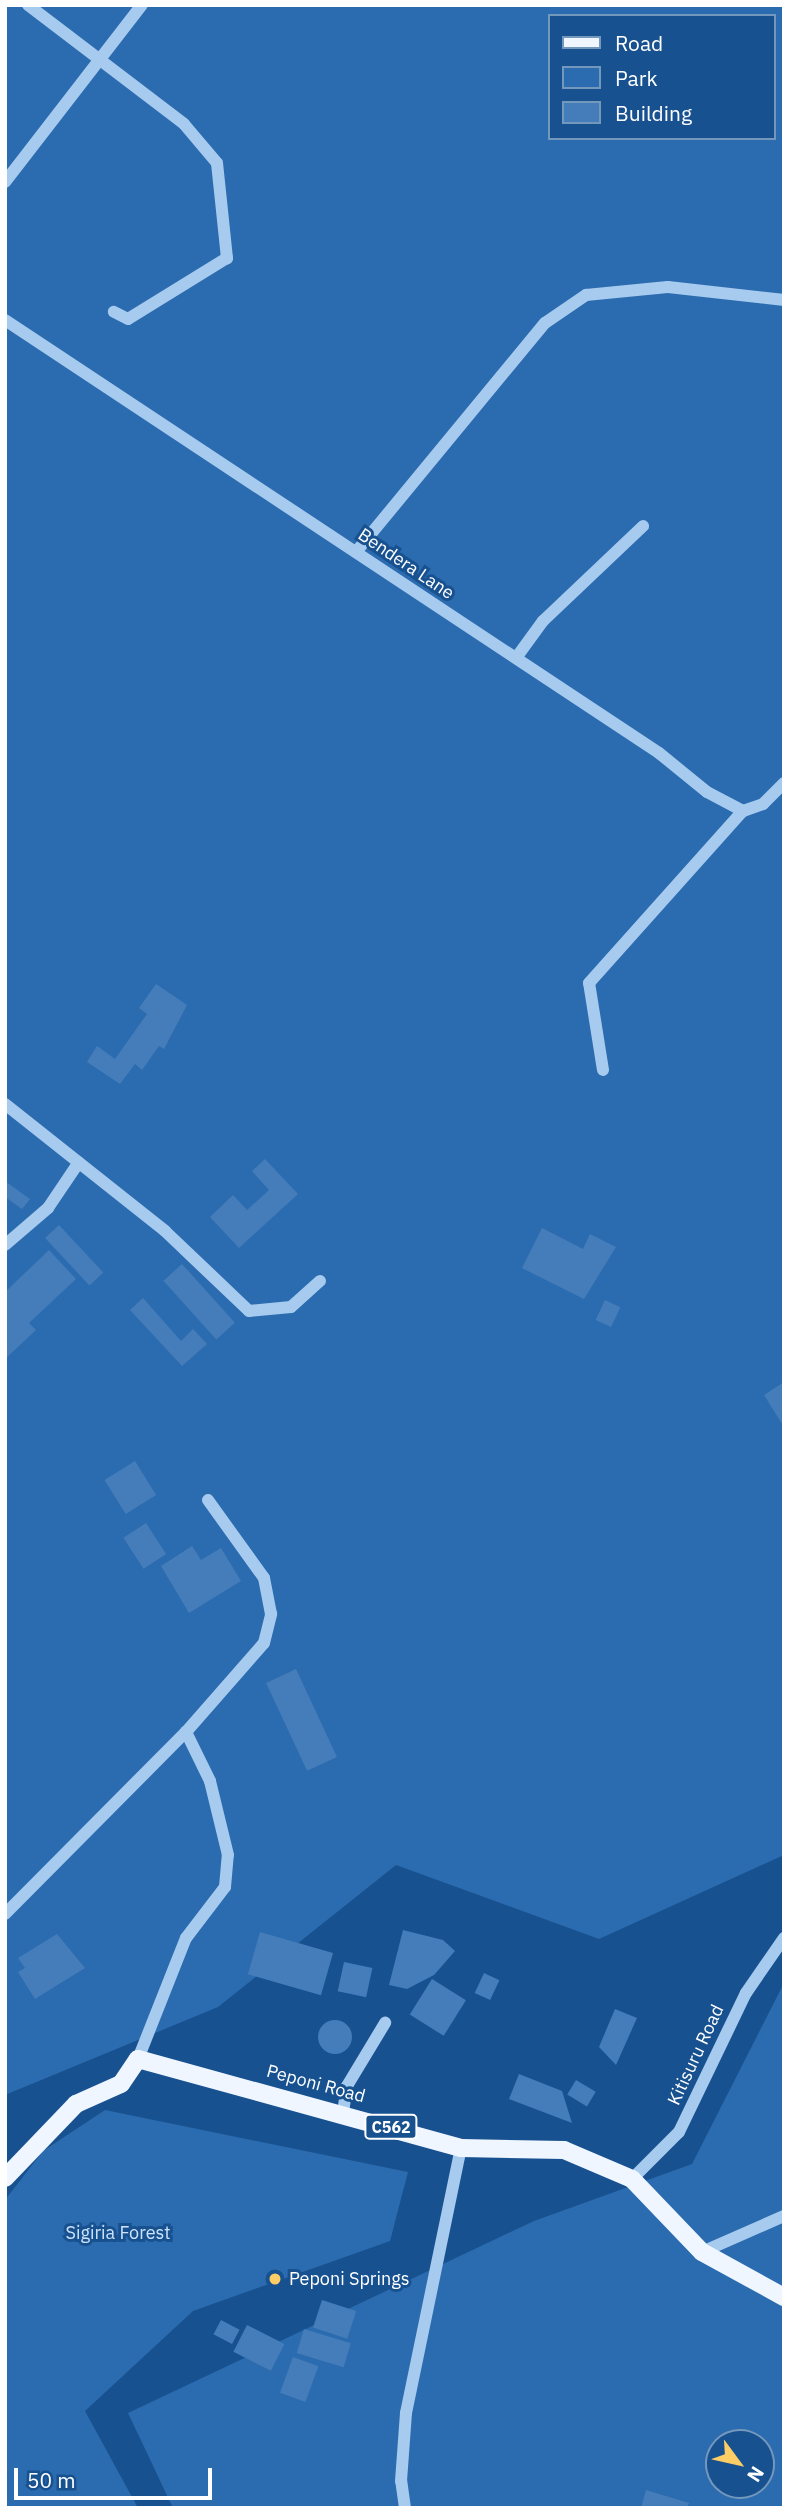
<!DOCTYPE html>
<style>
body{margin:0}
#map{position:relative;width:789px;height:2513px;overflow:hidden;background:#185190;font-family:"IBM Plex Sans",sans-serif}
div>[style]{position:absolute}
.green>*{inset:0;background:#2b6baf}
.building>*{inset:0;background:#457dba;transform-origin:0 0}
.round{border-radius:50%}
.minor>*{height:12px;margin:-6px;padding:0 6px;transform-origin:6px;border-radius:6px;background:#a7caef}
.major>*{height:18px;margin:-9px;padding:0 9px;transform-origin:9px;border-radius:9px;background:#eff6ff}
.dots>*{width:19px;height:19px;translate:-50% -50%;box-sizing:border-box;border:4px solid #185190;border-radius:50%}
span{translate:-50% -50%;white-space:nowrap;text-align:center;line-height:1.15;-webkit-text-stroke:6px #185190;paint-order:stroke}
.shield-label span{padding:2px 5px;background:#185190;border:2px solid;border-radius:5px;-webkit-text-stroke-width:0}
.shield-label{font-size:16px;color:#fff;font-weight:700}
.street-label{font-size:18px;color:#fff}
.park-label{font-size:18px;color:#cde3fb}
.poi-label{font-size:18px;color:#fff}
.left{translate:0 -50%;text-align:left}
.frame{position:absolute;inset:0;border:7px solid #fff;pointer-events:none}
.legend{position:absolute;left:548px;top:14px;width:228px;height:126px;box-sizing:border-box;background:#185190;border:2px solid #7497bc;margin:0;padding:9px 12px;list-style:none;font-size:21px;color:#fff}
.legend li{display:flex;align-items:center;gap:14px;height:35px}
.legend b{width:35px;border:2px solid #7497bc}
.north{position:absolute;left:705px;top:2429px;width:70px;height:70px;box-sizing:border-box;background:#185190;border:2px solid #7497bc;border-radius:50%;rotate:123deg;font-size:19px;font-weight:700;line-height:28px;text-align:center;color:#fff}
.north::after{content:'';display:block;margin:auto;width:24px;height:32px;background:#ffcd65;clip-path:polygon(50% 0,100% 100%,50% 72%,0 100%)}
.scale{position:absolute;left:14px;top:2468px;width:198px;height:32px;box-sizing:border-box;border:4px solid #fff;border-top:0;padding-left:9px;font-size:21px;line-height:24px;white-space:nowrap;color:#fff;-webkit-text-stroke:5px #185190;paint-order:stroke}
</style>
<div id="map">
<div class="green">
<i style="clip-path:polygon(evenodd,5px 5px,784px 5px,784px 1855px,599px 1939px,396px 1865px,218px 2007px,5px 2095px,5px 5px,549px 16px,773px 16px,773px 138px,549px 138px,549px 16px)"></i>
<i style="clip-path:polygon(evenodd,784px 1983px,784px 2508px,173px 2508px,128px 2413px,534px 2221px,692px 2164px,784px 1983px,719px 2443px,761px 2443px,761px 2485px,719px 2485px,719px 2443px)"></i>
<i style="clip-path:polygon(105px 2110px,408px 2172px,390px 2241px,193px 2311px,85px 2411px,138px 2508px,5px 2508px,5px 2200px,43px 2151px)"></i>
</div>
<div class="building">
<i style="clip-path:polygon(156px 984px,187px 1005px,164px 1049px,159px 1046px,142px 1070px,135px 1064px,120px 1084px,87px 1062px,97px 1046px,115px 1059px,147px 1014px,139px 1008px)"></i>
<i style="clip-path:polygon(265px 1159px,298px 1194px,239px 1248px,210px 1217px,233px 1195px,247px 1210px,269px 1190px,252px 1171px)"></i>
<i style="clip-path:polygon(5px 1181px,30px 1199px,22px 1209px,5px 1197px)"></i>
<i style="left:59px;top:1225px;width:65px;height:19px;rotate:47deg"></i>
<i style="clip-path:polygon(542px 1228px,583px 1249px,590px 1234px,616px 1247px,584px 1299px,522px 1268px)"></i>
<i style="clip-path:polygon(49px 1250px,76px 1279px,29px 1323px,36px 1330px,5px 1359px,5px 1292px)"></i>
<i style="left:182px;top:1264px;width:79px;height:25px;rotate:48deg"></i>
<i style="clip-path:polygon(143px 1298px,181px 1341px,193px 1329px,207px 1344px,182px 1366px,130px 1310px)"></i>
<i style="left:605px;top:1300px;width:17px;height:22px;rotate:25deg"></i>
<i style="clip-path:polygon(784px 1382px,784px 1427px,764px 1395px)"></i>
<i style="left:135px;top:1461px;width:40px;height:36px;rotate:58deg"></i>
<i style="left:146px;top:1523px;width:37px;height:27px;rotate:57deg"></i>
<i style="clip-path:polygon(192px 1546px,201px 1560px,221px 1548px,241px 1581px,189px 1613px,161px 1566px)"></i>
<i style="left:296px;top:1669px;width:97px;height:33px;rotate:65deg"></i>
<i style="clip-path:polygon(403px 1930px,443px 1940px,455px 1951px,434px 1975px,407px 1989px,389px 1985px)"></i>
<i style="left:260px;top:1932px;width:76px;height:44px;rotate:16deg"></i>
<i style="clip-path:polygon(57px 1934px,85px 1968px,35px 1999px,18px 1972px,25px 1968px,18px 1958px)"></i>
<i style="left:344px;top:1962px;width:29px;height:30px;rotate:12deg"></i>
<i style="left:484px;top:1973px;width:17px;height:22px;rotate:25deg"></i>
<i style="left:432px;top:1979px;width:40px;height:42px;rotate:32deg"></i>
<i style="clip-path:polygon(615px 2009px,637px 2018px,616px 2065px,599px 2047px)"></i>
<i class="round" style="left:318px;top:2020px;width:34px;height:34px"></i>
<i style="clip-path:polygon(519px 2074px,562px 2091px,572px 2123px,509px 2099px)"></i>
<i style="left:576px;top:2080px;width:23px;height:17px;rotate:31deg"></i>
<i style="left:322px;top:2300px;width:36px;height:29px;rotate:18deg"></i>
<i style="left:221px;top:2320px;width:21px;height:16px;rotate:28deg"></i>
<i style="left:247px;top:2325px;width:42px;height:30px;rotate:27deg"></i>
<i style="left:304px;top:2329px;width:49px;height:25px;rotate:17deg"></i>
<i style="left:293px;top:2357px;width:27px;height:38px;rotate:20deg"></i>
<i style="clip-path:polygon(646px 2490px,689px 2503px,687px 2508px,641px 2508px)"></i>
</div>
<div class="minor">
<i style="left:28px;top:5px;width:196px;rotate:37.3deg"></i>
<i style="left:184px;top:124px;width:51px;rotate:49.8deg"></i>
<i style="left:217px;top:163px;width:96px;rotate:84deg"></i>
<i style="left:227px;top:258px;width:116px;rotate:148.4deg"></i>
<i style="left:128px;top:319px;width:16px;rotate:-153deg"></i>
<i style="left:5px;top:182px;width:224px;rotate:-52.3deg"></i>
<i style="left:5px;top:320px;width:784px;rotate:33.51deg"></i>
<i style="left:659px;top:753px;width:62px;rotate:39.1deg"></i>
<i style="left:707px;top:792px;width:41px;rotate:27.8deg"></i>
<i style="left:743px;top:811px;width:21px;rotate:-19deg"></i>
<i style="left:763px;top:804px;width:30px;rotate:-45deg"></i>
<i style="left:356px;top:552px;width:297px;rotate:-50.5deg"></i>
<i style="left:545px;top:323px;width:50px;rotate:-34.3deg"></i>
<i style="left:586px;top:295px;width:82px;rotate:-5.6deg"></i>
<i style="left:668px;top:287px;width:117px;rotate:6.4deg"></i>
<i style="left:516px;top:658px;width:46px;rotate:-53.9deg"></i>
<i style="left:543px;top:621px;width:138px;rotate:-43.5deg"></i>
<i style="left:603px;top:1070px;width:88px;rotate:-99.1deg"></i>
<i style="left:589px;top:983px;width:231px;rotate:-48.2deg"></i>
<i style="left:5px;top:1104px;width:204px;rotate:38.4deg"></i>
<i style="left:165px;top:1231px;width:116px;rotate:43.6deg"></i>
<i style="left:249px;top:1311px;width:42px;rotate:-5.4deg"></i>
<i style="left:291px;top:1307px;width:39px;rotate:-42deg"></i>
<i style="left:5px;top:1245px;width:57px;rotate:-40.7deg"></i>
<i style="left:48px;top:1208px;width:55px;rotate:-56deg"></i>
<i style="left:5px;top:1914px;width:257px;rotate:-45.2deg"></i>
<i style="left:138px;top:2059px;width:130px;rotate:-68.4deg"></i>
<i style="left:186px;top:1938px;width:64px;rotate:-52.6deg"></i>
<i style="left:225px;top:1887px;width:32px;rotate:-85deg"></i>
<i style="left:228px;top:1855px;width:76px;rotate:-103.7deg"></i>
<i style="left:210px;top:1781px;width:55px;rotate:-116.1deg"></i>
<i style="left:186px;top:1732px;width:118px;rotate:-48.8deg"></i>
<i style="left:264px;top:1643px;width:30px;rotate:-76deg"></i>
<i style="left:271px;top:1614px;width:37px;rotate:-101deg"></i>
<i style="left:264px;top:1578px;width:96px;rotate:-125.7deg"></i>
<i style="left:343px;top:2113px;width:27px;rotate:-82deg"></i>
<i style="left:347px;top:2086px;width:74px;rotate:-58.9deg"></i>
<i style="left:632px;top:2179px;width:66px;rotate:-45deg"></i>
<i style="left:679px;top:2132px;width:154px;rotate:-64.3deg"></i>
<i style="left:746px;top:1993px;width:67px;rotate:-55.4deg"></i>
<i style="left:702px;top:2252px;width:90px;rotate:-23.7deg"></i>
<i style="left:405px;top:2508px;width:27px;rotate:-98deg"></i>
<i style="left:401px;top:2481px;width:68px;rotate:-85.8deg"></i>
<i style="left:406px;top:2413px;width:271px;rotate:-78.3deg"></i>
</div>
<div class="major">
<i style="left:5px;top:2178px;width:103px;rotate:-46.2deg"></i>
<i style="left:76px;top:2104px;width:49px;rotate:-24deg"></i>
<i style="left:121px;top:2084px;width:30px;rotate:-56deg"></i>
<i style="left:138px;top:2059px;width:335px;rotate:15.4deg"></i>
<i style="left:461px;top:2148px;width:103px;rotate:1.1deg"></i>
<i style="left:564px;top:2150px;width:74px;rotate:23.1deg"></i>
<i style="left:632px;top:2179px;width:101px;rotate:46.2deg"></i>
<i style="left:702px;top:2252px;width:94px;rotate:28.8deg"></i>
</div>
<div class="dots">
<i style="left:275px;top:2279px;background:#ffcd65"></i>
</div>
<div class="shield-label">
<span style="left:391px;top:2127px">C562</span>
</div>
<div class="street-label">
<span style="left:406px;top:564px;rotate:34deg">Bendera Lane</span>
<span style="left:696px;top:2055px;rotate:-65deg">Kitisuru Road</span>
<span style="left:316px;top:2084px;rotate:15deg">Peponi Road</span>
</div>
<div class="park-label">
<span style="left:118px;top:2233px">Sigiria Forest</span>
</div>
<div class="poi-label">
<span class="left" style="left:289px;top:2279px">Peponi Springs</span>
</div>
<div class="frame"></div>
<ul class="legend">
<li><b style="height:9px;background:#eff6ff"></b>Road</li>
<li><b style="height:19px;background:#2b6baf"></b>Park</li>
<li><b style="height:19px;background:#457dba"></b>Building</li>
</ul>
<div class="north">N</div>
<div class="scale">50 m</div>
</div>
